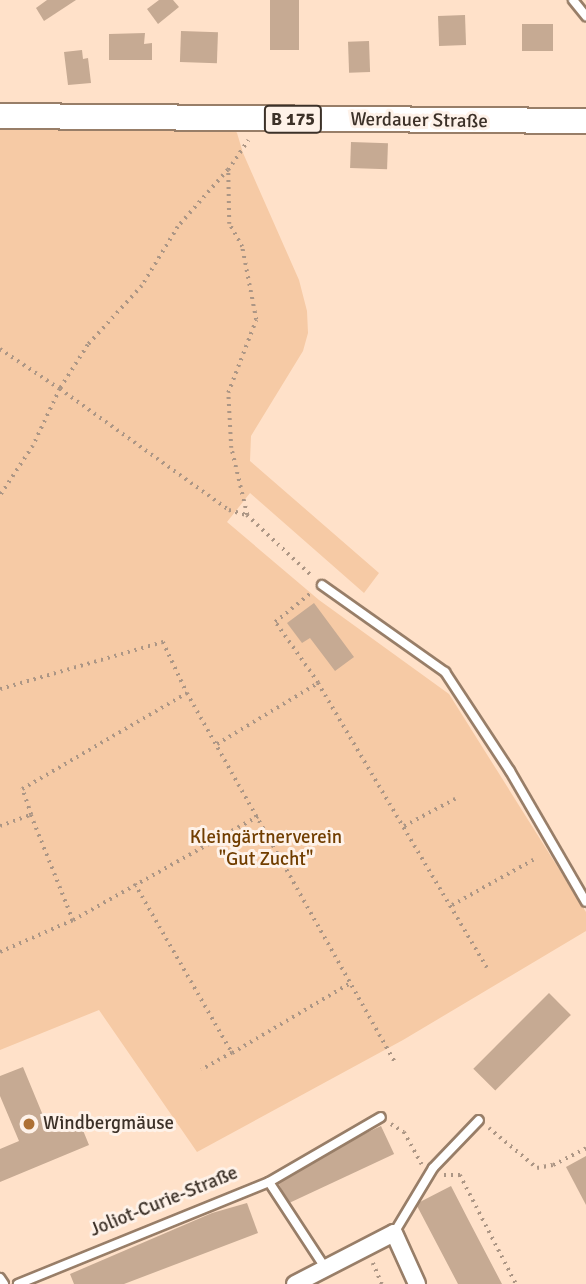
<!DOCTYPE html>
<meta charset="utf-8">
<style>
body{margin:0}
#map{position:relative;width:586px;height:1284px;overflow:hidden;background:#ffe1c9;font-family:Signika,sans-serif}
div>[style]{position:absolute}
.green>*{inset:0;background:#f6caa5}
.building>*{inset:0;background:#c6aa93;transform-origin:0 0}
.path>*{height:3.5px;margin-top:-1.75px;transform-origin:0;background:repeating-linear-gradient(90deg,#ac9685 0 2px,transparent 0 7px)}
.roads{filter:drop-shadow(2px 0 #987e68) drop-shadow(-2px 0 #987e68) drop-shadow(0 2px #987e68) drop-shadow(0 -2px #987e68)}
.lane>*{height:8px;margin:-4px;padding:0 4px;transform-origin:4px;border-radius:4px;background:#fff}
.street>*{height:16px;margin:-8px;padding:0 8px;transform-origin:8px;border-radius:8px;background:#fff}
.primary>*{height:24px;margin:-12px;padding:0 12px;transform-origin:12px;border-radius:12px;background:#fff}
.dots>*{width:19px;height:19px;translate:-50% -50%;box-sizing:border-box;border:4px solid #fef2e9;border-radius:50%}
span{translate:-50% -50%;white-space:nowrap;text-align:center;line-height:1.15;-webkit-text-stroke:6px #fef2e9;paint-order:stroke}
.shield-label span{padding:2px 5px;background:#fef2e9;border:2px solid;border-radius:5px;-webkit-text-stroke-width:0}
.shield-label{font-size:18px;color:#3c3128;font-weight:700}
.street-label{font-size:19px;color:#3c3128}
.park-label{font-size:19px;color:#713e00}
.poi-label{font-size:19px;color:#3c3128}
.left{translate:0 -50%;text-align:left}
</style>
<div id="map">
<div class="green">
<i style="clip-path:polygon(0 122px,232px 126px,237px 133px,243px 153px,299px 280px,307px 311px,308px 333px,303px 351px,251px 436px,250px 461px,379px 573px,364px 593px,250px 493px,227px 522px,319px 600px,449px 694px,586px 912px,586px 931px,403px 1040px,197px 1152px,99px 1010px,0 1050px)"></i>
</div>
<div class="building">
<i style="clip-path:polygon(47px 0,76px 0,44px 21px,36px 8px)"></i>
<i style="clip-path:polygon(159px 0,173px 0,179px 7px,158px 24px,147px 9px)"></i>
<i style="left:270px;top:0;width:29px;height:50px"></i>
<i style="left:465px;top:15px;width:30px;height:27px;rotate:88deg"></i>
<i style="left:522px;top:24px;width:31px;height:27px"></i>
<i style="left:181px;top:31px;width:37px;height:31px;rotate:2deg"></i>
<i style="clip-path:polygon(145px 33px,144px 44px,152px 43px,152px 60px,109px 60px,109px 34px)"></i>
<i style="left:369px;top:41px;width:31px;height:21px;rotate:88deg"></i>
<i style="clip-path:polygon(82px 50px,83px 59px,88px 58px,91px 83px,68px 85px,64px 52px)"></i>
<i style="left:351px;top:142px;width:37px;height:26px;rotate:2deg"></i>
<i style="clip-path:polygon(314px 603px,354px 657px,335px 671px,310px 638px,302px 643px,287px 623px)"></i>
<i style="left:549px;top:993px;width:31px;height:107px;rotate:45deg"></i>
<i style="clip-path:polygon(23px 1067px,49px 1130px,78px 1118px,89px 1145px,0 1182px,0 1149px,19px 1141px,0 1096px,0 1076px)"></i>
<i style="left:381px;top:1126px;width:31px;height:117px;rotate:65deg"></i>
<i style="clip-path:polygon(586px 1156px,586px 1205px,566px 1167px)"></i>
<i style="clip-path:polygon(451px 1186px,469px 1221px,502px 1284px,458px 1284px,416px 1204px)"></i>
<i style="clip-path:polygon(247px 1203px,258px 1233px,124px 1284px,74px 1284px,70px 1274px,212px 1213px)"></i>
</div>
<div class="path">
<i style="left:228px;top:170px;width:76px;rotate:131.3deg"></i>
<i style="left:178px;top:227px;width:69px;rotate:121.4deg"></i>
<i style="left:142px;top:286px;width:80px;rotate:132.5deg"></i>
<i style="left:88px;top:345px;width:52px;rotate:122.5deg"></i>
<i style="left:60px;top:389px;width:208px;rotate:35.6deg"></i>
<i style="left:229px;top:510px;width:19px;rotate:16deg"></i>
<i style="left:247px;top:515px;width:89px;rotate:43.2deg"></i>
<i style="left:0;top:349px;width:72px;rotate:33.7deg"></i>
<i style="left:60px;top:389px;width:63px;rotate:115.3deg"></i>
<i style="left:33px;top:446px;width:60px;rotate:123.4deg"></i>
<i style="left:247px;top:515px;width:69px;rotate:-103.4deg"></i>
<i style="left:231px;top:448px;width:55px;rotate:-93.1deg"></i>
<i style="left:228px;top:393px;width:78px;rotate:-69deg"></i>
<i style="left:256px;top:320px;width:74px;rotate:-100.9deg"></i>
<i style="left:242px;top:247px;width:26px;rotate:-119deg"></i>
<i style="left:229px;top:224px;width:54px;rotate:-91.1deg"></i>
<i style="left:228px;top:170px;width:36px;rotate:-56deg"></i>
<i style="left:318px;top:683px;width:331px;rotate:59.3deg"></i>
<i style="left:0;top:689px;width:170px;rotate:-16.1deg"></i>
<i style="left:163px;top:642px;width:56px;rotate:64.8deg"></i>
<i style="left:187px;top:693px;width:426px;rotate:60.6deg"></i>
<i style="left:217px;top:744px;width:118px;rotate:-31.1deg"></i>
<i style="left:318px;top:683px;width:75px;rotate:-125.2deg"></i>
<i style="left:275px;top:622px;width:48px;rotate:-39deg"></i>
<i style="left:31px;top:815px;width:113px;rotate:68.2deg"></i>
<i style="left:0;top:826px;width:33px;rotate:-20deg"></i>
<i style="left:31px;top:815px;width:28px;rotate:-109deg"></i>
<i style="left:22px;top:789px;width:191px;rotate:-30.2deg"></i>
<i style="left:404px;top:826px;width:58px;rotate:-27.9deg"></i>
<i style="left:135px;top:884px;width:195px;rotate:60.1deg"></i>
<i style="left:232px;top:1053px;width:35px;rotate:151deg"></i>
<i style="left:452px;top:905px;width:93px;rotate:-29.1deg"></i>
<i style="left:0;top:952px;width:80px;rotate:-23.7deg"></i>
<i style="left:73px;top:920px;width:212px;rotate:-29.3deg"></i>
<i style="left:232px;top:1053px;width:139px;rotate:-30.6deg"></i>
<i style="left:391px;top:1124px;width:15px;rotate:32deg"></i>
<i style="left:404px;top:1132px;width:37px;rotate:61deg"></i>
<i style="left:489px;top:1128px;width:62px;rotate:39.8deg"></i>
<i style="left:537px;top:1168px;width:16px;rotate:-11deg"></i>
<i style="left:553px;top:1165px;width:37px;rotate:-27deg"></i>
<i style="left:444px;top:1175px;width:16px"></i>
<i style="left:460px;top:1175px;width:123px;rotate:62.8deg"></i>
<i style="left:373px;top:1263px;width:23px;rotate:67deg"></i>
</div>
<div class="roads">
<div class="lane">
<i style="left:573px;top:0;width:21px;rotate:51deg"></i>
<i style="left:322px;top:585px;width:151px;rotate:35.3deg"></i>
<i style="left:445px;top:672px;width:118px;rotate:56.7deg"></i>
<i style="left:510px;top:771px;width:151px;rotate:59.9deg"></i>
<i style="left:269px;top:1182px;width:129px;rotate:-30.1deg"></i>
<i style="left:394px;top:1233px;width:76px;rotate:-59deg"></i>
<i style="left:433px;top:1168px;width:66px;rotate:-46.2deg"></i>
<i style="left:0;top:1278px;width:7px;rotate:56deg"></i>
<i style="left:18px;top:1284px;width:271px;rotate:-22.1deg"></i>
<i style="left:269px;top:1182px;width:104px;rotate:56.8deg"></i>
</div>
<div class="street">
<i style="left:295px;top:1284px;width:111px;rotate:-27.3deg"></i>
<i style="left:394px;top:1233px;width:56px;rotate:65.7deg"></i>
</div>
<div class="primary">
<i style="left:0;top:116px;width:586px;rotate:0.49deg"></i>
</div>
</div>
<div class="dots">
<i style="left:29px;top:1124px;background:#ad7034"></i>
</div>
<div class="shield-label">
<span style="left:293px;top:119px">B 175</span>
</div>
<div class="street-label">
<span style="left:419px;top:121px;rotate:1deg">Werdauer Straße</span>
<span style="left:164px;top:1202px;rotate:-22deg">Joliot-Curie-Straße</span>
</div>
<div class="park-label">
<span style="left:266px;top:849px">Kleingärtnerverein<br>"Gut Zucht"</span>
</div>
<div class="poi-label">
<span class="left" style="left:43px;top:1124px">Windbergmäuse</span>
</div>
</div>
